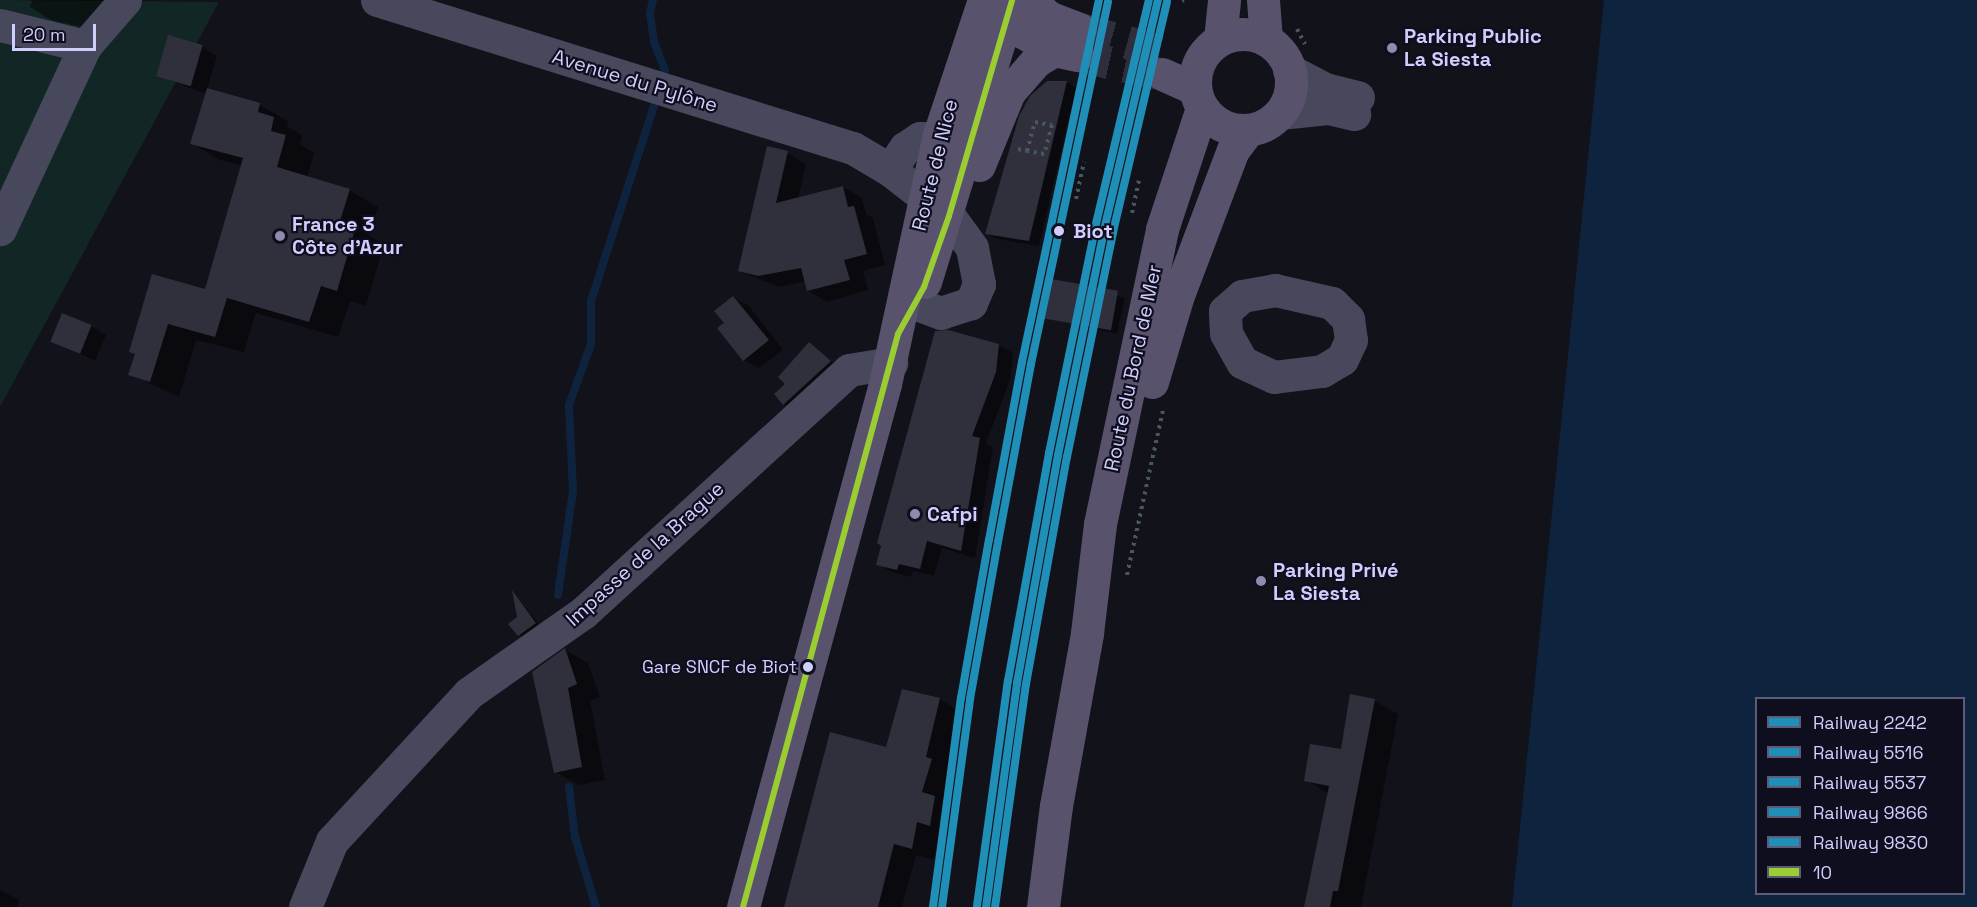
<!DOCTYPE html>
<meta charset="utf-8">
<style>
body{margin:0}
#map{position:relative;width:1977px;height:907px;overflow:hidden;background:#12121b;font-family:"Space Grotesk",sans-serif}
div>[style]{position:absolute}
.green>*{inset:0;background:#112625}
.water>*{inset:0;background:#0e243e}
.shadow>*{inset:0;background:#0007;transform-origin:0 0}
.stream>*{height:8px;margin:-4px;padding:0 4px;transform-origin:4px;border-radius:4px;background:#0e243e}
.building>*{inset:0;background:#30303d;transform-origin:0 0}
.major-tunnel>*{height:33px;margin-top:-16.5px;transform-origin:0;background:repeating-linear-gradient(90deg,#2e2e3d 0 33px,transparent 0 49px)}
.path>*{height:4px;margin-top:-2px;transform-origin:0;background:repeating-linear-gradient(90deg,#485762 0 3px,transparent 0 7.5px)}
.minor>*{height:33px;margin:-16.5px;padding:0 16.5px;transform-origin:16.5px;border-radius:16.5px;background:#47485c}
.major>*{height:33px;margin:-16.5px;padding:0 16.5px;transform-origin:16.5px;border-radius:16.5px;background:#59526d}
.major>.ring{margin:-16.5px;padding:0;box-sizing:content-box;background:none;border:33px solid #59526d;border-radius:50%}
.bus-1>*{height:6px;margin:-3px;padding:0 3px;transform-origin:3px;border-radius:3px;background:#9acd32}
.rail-1>*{height:8px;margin:-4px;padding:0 4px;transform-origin:4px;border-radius:4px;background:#208fb8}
.rail-2>*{height:8px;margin:-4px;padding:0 4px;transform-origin:4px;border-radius:4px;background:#208fb8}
.rail-3>*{height:8px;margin:-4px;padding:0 4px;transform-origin:4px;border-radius:4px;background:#208fb8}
.rail-4>*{height:8px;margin:-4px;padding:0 4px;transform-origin:4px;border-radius:4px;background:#208fb8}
.rail-5>*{height:8px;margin:-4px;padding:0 4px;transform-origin:4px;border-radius:4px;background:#208fb8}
.dots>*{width:16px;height:16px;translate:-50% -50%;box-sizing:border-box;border:3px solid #0f0e1f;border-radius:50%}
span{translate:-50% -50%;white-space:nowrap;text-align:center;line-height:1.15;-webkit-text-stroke:4.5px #0f0e1f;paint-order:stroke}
.bus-label{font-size:18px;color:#d0cefd}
.right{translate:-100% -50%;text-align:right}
.poi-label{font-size:20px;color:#d0cefd;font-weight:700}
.left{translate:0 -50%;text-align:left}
.street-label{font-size:20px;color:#d0cefd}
.stop-label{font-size:20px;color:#d0cefd;font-weight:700}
.legend{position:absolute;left:1755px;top:697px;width:210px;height:198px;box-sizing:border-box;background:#0f0e1f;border:2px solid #5c5b78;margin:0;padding:8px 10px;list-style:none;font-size:18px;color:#d0cefd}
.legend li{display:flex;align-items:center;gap:12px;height:30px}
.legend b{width:30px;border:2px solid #5c5b78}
.scale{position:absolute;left:12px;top:24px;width:84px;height:27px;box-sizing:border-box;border:3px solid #d0cefd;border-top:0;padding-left:8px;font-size:18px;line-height:21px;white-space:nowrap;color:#d0cefd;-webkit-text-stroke:4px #0f0e1f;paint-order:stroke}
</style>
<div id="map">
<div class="green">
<i style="clip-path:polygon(0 0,219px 2px,0 407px)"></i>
</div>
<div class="water">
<i style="clip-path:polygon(evenodd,1604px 0,1977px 0,1977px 907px,1512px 907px,1604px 0,1756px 698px,1964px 698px,1964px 894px,1756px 894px,1756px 698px)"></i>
</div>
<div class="shadow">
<i style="clip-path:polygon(28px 0,107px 0,99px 31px,51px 20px,30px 7px,32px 1px)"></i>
<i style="clip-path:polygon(202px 47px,217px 56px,207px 89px,259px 105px,288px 121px,287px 126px,302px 135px,300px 144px,314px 153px,307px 178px,349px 190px,378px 207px,369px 236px,384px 244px,366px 306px,350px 301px,338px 337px,256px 313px,244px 352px,196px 340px,179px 397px,130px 374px,136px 355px,130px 351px,206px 290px,243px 166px,220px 160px,191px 143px,206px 94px,157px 75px)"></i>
<i style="clip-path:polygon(1067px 82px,1076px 88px,1039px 246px,997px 239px,987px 233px,1021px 117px,1041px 86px)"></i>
<i style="clip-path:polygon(787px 153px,806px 164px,798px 199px,843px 187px,862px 198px,866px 214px,873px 218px,885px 265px,863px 271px,868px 290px,827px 302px,808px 291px,806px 281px,778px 287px,740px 271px)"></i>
<i style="left:1053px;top:281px;width:74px;height:37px;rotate:13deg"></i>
<i style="clip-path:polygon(733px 297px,749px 306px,783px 350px,759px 368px,744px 360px,726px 323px)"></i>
<i style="clip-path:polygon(91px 326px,106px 335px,95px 361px,52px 341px)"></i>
<i style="clip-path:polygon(810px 344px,837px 366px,791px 408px,784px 404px,787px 384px)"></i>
<i style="clip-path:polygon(998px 345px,1013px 353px,1010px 380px,986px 443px,993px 448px,975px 558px,942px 548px,934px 576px,913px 571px,911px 577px,892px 572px,878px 564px)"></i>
<i style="clip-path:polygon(514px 593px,542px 628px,526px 639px,519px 635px)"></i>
<i style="clip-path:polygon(565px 650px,588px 663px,600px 697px,590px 701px,605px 780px,579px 785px,556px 772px)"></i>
<i style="clip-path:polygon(939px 699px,961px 712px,947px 770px,953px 773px,944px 803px,956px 810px,952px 837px,939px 833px,934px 860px,916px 855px,902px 907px,788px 907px,887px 749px)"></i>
<i style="clip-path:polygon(1374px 701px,1398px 714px,1361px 907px,1305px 907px,1329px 794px,1306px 780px,1343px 751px)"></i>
<i style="clip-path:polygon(0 890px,19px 900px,18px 907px,0 907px)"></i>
</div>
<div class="stream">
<i style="left:653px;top:0;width:13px;rotate:103deg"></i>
<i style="left:650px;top:13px;width:29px;rotate:82deg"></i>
<i style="left:654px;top:42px;width:30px;rotate:69deg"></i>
<i style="left:665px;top:70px;width:10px;rotate:107deg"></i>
<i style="left:558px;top:595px;width:105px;rotate:-81.8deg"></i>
<i style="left:573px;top:491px;width:86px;rotate:-92.7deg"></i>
<i style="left:569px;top:405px;width:65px;rotate:-70.2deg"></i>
<i style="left:591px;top:344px;width:43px;rotate:-90deg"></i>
<i style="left:591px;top:301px;width:219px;rotate:-72.1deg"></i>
<i style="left:569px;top:787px;width:50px;rotate:83.2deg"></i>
<i style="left:575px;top:837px;width:73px;rotate:73.3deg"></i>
</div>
<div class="building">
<i style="left:168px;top:35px;width:36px;height:43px;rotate:16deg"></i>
<i style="clip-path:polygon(1047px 81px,1067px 81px,1029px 241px,985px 234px,1019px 116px,1030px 96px)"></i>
<i style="clip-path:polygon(207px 88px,260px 103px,258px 112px,274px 117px,271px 131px,286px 135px,277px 167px,350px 189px,340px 221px,356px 226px,337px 291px,321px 286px,309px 322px,227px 298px,215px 337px,168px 324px,150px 382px,128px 375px,135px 354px,129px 352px,152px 274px,205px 289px,243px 158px,190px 144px)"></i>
<i style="clip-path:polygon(767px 146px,788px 151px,776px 203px,843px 186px,848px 207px,854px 206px,867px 254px,844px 260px,850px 280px,807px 291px,801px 268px,758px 276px,738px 271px)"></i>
<i style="left:1051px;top:279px;width:68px;height:40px;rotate:10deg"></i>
<i style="clip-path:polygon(733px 296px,769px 340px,743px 361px,717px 328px,724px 323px,714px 311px)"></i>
<i style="left:62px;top:313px;width:32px;height:31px;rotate:22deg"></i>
<i style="clip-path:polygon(948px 330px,999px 344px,996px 372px,972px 436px,980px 438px,961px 551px,927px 541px,920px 569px,899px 564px,897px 570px,876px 565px,881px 546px,877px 543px,935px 331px)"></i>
<i style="clip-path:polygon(809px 342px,831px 361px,783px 405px,774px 394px,785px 384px,778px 377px)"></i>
<i style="clip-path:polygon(512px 590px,536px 623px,518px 636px,508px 624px,517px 617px)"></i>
<i style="clip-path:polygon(565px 648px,577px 684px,568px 688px,582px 767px,554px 773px,532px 672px)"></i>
<i style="clip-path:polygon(902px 689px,940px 698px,926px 757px,932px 759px,922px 792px,935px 796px,930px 826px,917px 822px,912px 849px,894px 844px,878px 907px,784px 907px,830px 732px,886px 747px)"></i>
<i style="clip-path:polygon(1350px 694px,1375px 699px,1338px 891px,1333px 891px,1330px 907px,1304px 907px,1329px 786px,1304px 781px,1310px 744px,1341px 749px)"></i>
</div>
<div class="major-tunnel">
<i style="left:1080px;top:29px;width:90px;rotate:15.4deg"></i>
<i style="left:1077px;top:55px;width:87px;rotate:12.6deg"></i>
</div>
<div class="path">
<i style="left:1182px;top:1px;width:2px;rotate:-27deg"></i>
<i style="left:1297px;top:29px;width:17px;rotate:62deg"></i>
<i style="left:1018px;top:149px;width:9px;rotate:13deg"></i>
<i style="left:1027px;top:151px;width:30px;rotate:-75deg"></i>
<i style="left:1035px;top:122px;width:17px;rotate:10deg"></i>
<i style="left:1052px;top:125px;width:30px;rotate:105deg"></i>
<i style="left:1044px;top:154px;width:17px;rotate:-170deg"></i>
<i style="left:1076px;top:199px;width:38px;rotate:-78deg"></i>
<i style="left:1132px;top:213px;width:35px;rotate:-78deg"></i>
<i style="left:1127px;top:575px;width:169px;rotate:-77.7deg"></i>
</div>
<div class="minor">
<i style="left:377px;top:0;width:498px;rotate:17.3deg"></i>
<i style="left:853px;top:148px;width:43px;rotate:30.7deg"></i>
<i style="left:890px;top:170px;width:75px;rotate:37.9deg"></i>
<i style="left:949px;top:216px;width:39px;rotate:54deg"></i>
<i style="left:972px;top:248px;width:37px;rotate:79deg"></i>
<i style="left:979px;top:284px;width:21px;rotate:113deg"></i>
<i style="left:971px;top:303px;width:32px;rotate:162deg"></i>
<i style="left:941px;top:313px;width:27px;rotate:-160deg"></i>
<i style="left:0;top:25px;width:88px;rotate:13.9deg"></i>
<i style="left:85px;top:46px;width:202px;rotate:114.9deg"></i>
<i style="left:85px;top:46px;width:61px;rotate:-49deg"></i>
<i style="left:1289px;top:70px;width:41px;rotate:27.8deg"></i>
<i style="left:1325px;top:89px;width:34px;rotate:14deg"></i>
<i style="left:1280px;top:113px;width:48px;rotate:-5.9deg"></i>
<i style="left:1328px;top:108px;width:27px;rotate:13deg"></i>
<i style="left:890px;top:170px;width:27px;rotate:-56deg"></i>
<i style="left:905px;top:148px;width:18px;rotate:-34deg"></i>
<i style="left:920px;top:138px;width:18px"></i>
<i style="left:1275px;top:290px;width:58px;rotate:12.8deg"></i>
<i style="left:1332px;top:303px;width:23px;rotate:45deg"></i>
<i style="left:1348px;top:319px;width:21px;rotate:82deg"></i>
<i style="left:1351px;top:340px;width:21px;rotate:115deg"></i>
<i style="left:1342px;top:359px;width:23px;rotate:149deg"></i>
<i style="left:1322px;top:371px;width:48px;rotate:172.9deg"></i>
<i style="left:1274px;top:377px;width:35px;rotate:-155deg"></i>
<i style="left:1242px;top:362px;width:33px;rotate:-119deg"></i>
<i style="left:1226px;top:333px;width:22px;rotate:-93deg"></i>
<i style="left:1225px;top:311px;width:23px;rotate:-41deg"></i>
<i style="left:1242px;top:296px;width:34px;rotate:-10deg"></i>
<i style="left:305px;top:907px;width:71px;rotate:-67.8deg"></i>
<i style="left:332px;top:841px;width:202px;rotate:-47.2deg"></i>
<i style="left:469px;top:693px;width:139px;rotate:-35.1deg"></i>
<i style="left:583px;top:613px;width:360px;rotate:-42.4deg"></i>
<i style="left:849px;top:370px;width:43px;rotate:-9.5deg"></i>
</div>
<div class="major">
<i style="left:1002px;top:0;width:16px;rotate:76deg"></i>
<i style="left:1006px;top:16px;width:17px;rotate:50deg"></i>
<i style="left:1017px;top:29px;width:43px;rotate:29.6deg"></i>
<i style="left:1054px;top:50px;width:24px;rotate:12deg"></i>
<i style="left:1030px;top:0;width:25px;rotate:43deg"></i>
<i style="left:1048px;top:17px;width:34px;rotate:21deg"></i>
<i style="left:1263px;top:0;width:40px;rotate:85.7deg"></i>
<i class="ring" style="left:1195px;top:34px;width:63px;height:63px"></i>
<i style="left:1220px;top:39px;width:39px;rotate:-84deg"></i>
<i style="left:1162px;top:74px;width:36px;rotate:24deg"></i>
<i style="left:979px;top:165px;width:79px;rotate:-67.7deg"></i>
<i style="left:1009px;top:92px;width:41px;rotate:-48.9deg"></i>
<i style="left:1036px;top:61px;width:21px;rotate:-31deg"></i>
<i style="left:925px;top:282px;width:295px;rotate:-72.9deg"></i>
<i style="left:1152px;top:382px;width:88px;rotate:-73.4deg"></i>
<i style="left:1177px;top:298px;width:158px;rotate:-69.3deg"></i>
<i style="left:1233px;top:150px;width:25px;rotate:-53deg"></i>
<i style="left:743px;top:907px;width:542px;rotate:-74.81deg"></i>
<i style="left:885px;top:384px;width:252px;rotate:-77.8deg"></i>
<i style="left:938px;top:138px;width:145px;rotate:-71.6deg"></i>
<i style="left:1043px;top:907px;width:102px;rotate:-82.7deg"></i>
<i style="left:1056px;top:806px;width:176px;rotate:-79.8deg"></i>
<i style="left:1087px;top:633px;width:110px;rotate:-83.2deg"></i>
<i style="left:1100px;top:524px;width:301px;rotate:-78.1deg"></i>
<i style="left:1162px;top:229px;width:127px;rotate:-71.7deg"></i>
</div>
<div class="bus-1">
<i style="left:743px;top:907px;width:594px;rotate:-74.86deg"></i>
<i style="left:898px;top:334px;width:54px;rotate:-61deg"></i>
<i style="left:924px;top:287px;width:75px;rotate:-70.6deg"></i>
<i style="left:949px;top:216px;width:225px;rotate:-73.7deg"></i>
</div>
<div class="rail-1">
<i style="left:986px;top:907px;width:226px;rotate:-82.1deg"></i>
<i style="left:1017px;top:683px;width:232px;rotate:-79.8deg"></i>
<i style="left:1058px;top:455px;width:230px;rotate:-78.4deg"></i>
<i style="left:1104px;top:230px;width:236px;rotate:-76.8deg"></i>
</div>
<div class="rail-2">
<i style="left:995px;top:907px;width:225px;rotate:-82.1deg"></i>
<i style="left:1026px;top:684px;width:231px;rotate:-79.8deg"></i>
<i style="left:1067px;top:457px;width:230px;rotate:-78.4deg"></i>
<i style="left:1113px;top:232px;width:236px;rotate:-76.8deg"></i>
</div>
<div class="rail-3">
<i style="left:933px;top:907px;width:211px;rotate:-82.4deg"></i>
<i style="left:961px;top:698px;width:160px;rotate:-80deg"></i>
<i style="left:989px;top:540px;width:181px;rotate:-79.5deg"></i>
<i style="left:1022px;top:362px;width:370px;rotate:-78deg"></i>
</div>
<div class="rail-4">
<i style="left:977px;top:906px;width:227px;rotate:-82.2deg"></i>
<i style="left:1008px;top:681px;width:232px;rotate:-79.8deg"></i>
<i style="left:1049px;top:453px;width:230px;rotate:-78.4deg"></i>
<i style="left:1095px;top:228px;width:234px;rotate:-76.7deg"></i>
</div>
<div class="rail-5">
<i style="left:942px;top:907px;width:210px;rotate:-82.3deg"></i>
<i style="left:970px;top:699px;width:159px;rotate:-79.9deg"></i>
<i style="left:998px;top:542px;width:181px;rotate:-79.5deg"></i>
<i style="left:1031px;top:364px;width:370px;rotate:-78deg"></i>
</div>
<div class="dots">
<i style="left:1392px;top:48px;background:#8e8cae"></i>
<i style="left:1059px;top:231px;background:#d0cefd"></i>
<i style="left:280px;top:236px;background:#8e8cae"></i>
<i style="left:915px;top:514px;background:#8e8cae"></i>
<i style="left:1261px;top:581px;background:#8e8cae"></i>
<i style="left:808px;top:667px;background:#d0cefd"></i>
</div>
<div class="bus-label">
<span class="right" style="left:797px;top:667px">Gare SNCF de Biot</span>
</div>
<div class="poi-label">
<span class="left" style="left:1404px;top:48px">Parking Public<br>La Siesta</span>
<span class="left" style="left:292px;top:236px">France 3<br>Côte d'Azur</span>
<span class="left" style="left:927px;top:514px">Cafpi</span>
<span class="left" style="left:1273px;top:582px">Parking Privé<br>La Siesta</span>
</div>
<div class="street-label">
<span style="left:635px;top:81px;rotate:17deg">Avenue du Pylône</span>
<span style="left:935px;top:165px;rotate:-76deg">Route de Nice</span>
<span style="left:1133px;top:368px;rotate:-78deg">Route du Bord de Mer</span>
<span style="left:645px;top:554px;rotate:-42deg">Impasse de la Brague</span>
</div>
<div class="stop-label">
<span class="left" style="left:1073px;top:231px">Biot</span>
</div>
<ul class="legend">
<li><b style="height:8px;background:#208fb8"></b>Railway 2242</li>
<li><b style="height:8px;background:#208fb8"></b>Railway 5516</li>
<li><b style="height:8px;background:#208fb8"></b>Railway 5537</li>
<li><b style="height:8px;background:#208fb8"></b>Railway 9866</li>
<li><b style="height:8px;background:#208fb8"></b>Railway 9830</li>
<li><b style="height:8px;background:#9acd32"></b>10</li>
</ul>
<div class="scale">20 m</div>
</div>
